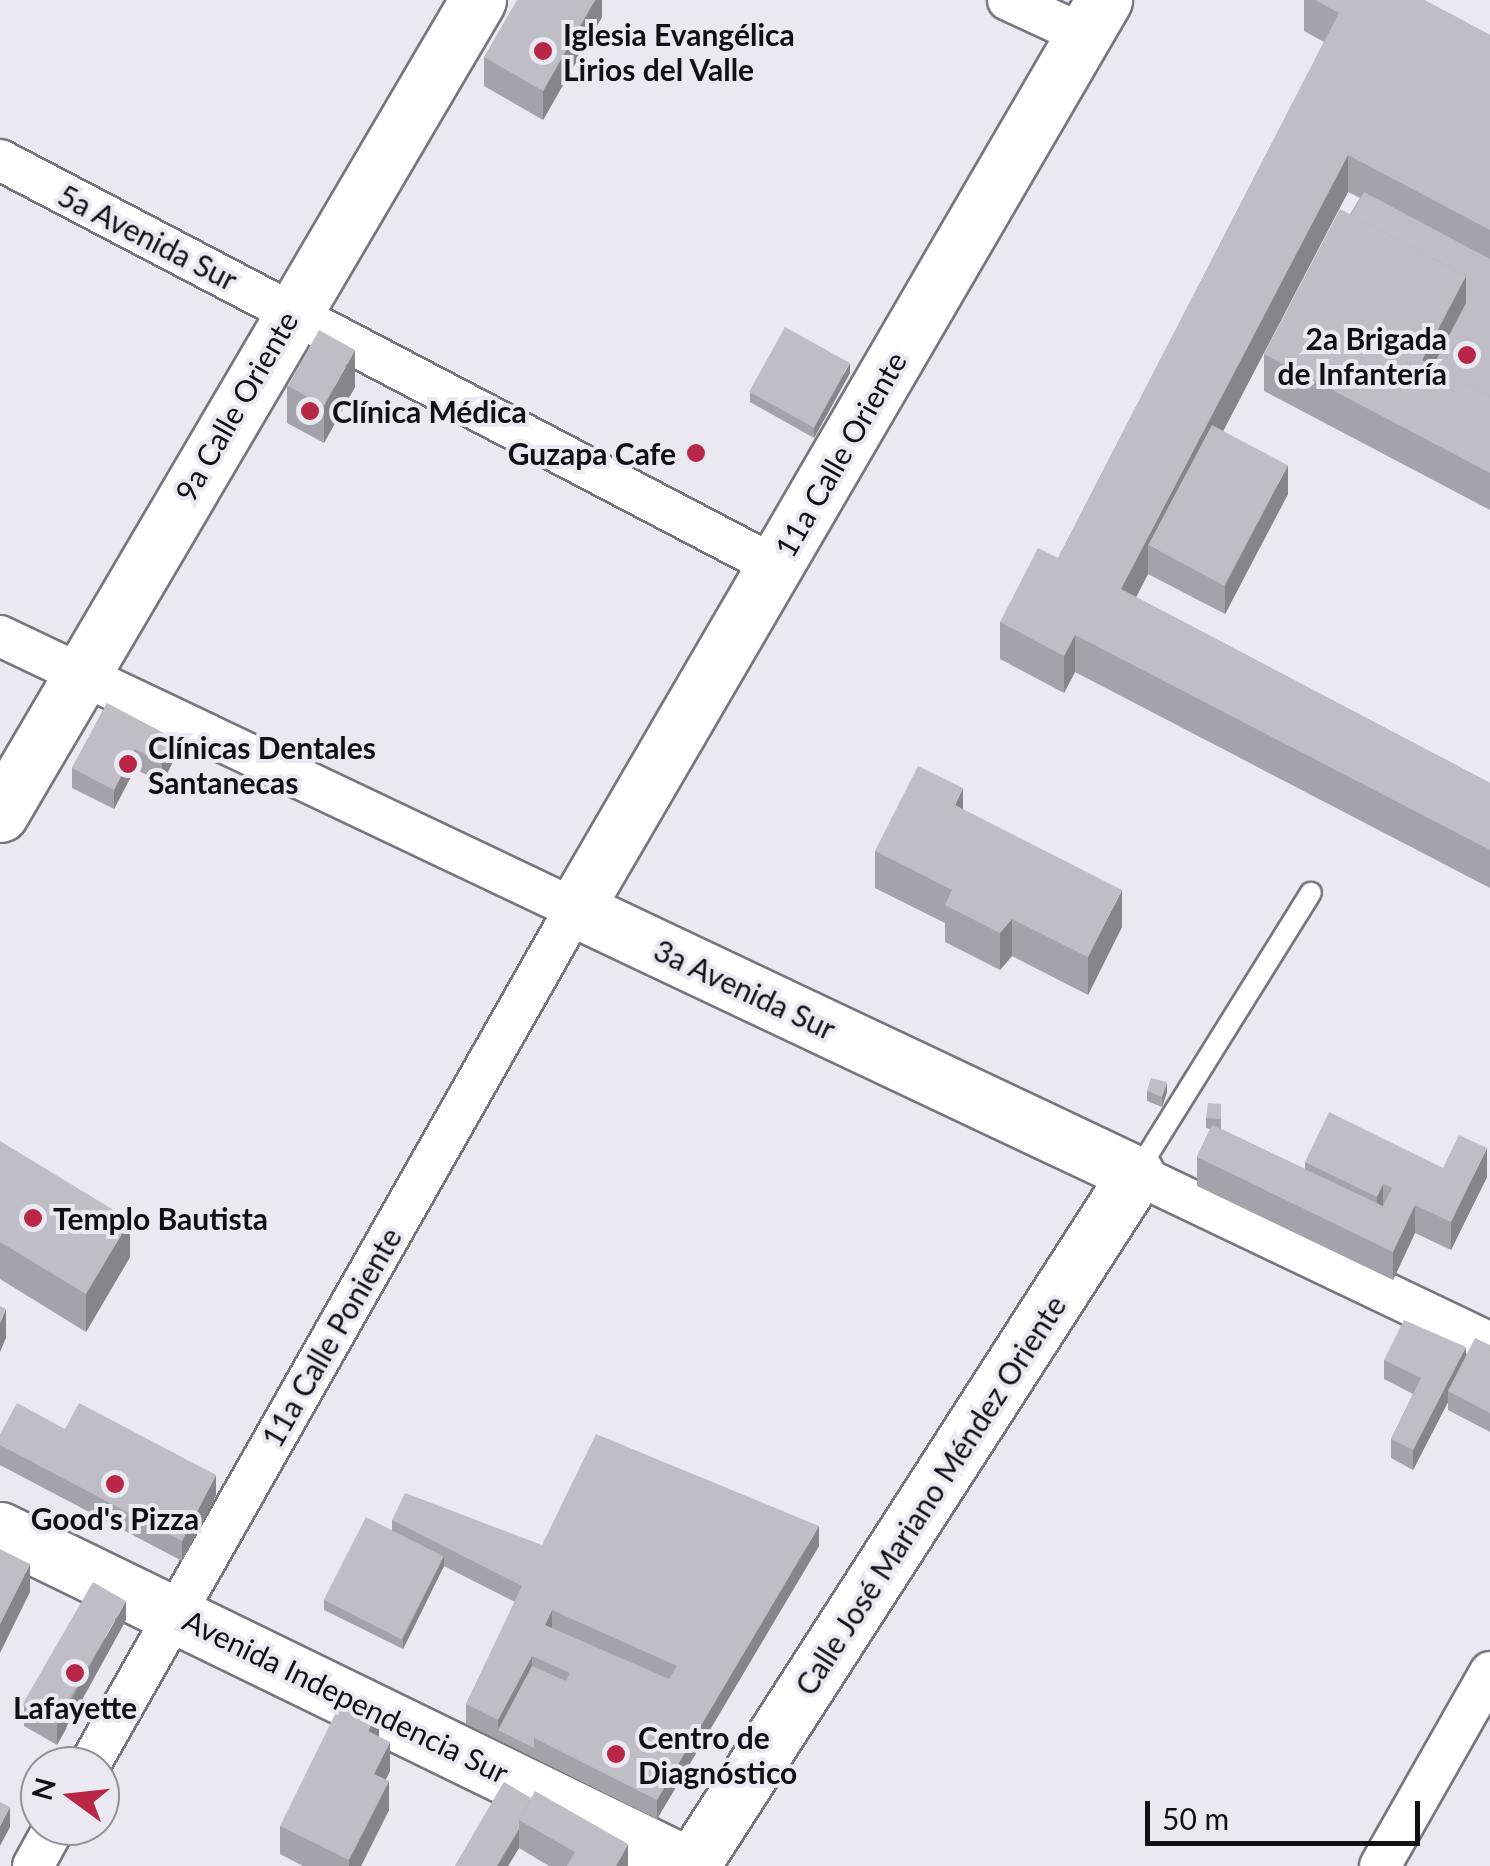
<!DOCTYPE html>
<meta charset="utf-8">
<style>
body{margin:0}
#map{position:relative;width:1490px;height:1866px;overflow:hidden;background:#eae9f2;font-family:Lato,sans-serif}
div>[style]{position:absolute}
.roads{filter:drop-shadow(2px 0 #77767e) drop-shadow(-2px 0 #77767e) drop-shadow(0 2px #77767e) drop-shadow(0 -2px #77767e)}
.lane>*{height:20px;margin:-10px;padding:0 10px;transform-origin:10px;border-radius:10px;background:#fff}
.street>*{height:40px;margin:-20px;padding:0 20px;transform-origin:20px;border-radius:20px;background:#fff}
.secondary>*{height:55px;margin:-27.5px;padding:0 27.5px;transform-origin:27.5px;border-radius:27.5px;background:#fff}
.primary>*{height:55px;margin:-27.5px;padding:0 27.5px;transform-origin:27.5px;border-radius:27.5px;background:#fff}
.wall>*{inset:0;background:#a4a3ab}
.shaded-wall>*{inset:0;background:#86858b}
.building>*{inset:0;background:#bfbec7;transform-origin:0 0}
.dots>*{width:28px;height:28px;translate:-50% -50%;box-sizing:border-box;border:5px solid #eae9f2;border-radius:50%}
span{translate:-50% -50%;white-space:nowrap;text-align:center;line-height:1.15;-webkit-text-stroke:8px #eae9f2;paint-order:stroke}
.poi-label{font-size:30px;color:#111013;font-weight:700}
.left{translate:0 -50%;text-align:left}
.right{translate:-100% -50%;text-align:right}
.street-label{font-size:30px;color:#111013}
.north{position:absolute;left:20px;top:1746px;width:100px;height:100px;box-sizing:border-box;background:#eae9f2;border:2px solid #939299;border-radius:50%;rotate:285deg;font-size:28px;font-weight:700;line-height:40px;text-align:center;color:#111013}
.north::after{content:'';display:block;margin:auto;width:35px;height:45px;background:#b82746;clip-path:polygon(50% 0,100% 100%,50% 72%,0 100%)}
.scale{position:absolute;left:1145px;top:1801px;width:275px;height:45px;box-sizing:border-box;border:5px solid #111013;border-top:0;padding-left:12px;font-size:30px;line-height:35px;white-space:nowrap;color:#111013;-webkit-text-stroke:8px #eae9f2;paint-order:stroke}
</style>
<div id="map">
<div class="roads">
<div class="lane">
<i style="left:1137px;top:1172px;width:329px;rotate:-58.1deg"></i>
</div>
<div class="street">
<i style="left:1008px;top:0;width:84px;rotate:24.7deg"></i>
<i style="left:0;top:160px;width:875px;rotate:27.65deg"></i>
<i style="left:0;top:636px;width:637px;rotate:25.4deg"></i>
<i style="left:575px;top:909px;width:985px;rotate:119.56deg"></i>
<i style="left:1136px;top:1174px;width:392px;rotate:25.5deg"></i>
<i style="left:33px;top:1866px;width:46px;rotate:-61.2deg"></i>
<i style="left:1380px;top:1866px;width:223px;rotate:-60.4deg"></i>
</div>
<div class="secondary">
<i style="left:0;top:814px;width:944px;rotate:-59.58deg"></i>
<i style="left:0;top:1530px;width:767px;rotate:25.96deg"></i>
</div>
<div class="primary">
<i style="left:691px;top:1866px;width:823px;rotate:-57.26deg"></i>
<i style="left:1136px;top:1174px;width:620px;rotate:-154.72deg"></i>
<i style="left:575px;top:909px;width:1052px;rotate:-59.8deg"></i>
</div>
</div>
<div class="wall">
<i style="clip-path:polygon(602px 0,602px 17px,543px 120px,484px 86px,484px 57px)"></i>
<i style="clip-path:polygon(1304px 0,1424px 0,1490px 35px,1490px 510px,1264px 391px,1264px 354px,1360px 198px,1348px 192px,1223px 431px,1288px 494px,1225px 614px,1148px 574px,1136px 597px,1490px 783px,1490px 888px,1075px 672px,1064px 693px,1000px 659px,1000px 622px,1058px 558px,1324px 42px,1304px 31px)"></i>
<i style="clip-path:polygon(850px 373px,814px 438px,750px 402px,750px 392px)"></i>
<i style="clip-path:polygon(287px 386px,355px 387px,324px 443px,287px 423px)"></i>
<i style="clip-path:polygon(107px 703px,175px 758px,162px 783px,135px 769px,114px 809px,72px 788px,72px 768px)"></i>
<i style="clip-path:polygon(963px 809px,1122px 927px,1088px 995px,1012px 956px,1000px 970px,945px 942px,945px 923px,875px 888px,875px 851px)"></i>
<i style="clip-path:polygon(1147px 1091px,1167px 1092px,1162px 1107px,1147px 1101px)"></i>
<i style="clip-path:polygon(1221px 1104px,1221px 1129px,1305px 1169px,1305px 1162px,1443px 1168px,1487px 1177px,1451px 1250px,1415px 1233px,1393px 1280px,1197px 1186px,1197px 1157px,1210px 1129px,1206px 1128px,1206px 1118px)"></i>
<i style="clip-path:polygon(0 1141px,130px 1257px,86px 1332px,0 1279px)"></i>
<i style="clip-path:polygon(1490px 1345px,1490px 1432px,1448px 1410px,1448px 1402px,1413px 1470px,1391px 1458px,1391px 1439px,1413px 1394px,1384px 1379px,1384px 1360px,1466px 1356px)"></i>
<i style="clip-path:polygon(65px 1429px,216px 1495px,182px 1561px,0 1465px,0 1434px)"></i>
<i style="clip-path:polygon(392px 1520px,542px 1545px,819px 1546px,657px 1819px,466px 1724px,466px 1704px,515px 1602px,444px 1566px,403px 1649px,324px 1610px,324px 1600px,392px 1530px)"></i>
<i style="clip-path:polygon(126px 1620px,57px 1745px,24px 1726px,24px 1706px)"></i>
<i style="clip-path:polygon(379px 1737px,390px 1771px,386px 1779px,389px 1810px,361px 1866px,303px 1866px,280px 1854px,280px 1826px)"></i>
<i style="clip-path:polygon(504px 1782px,628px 1866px,549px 1866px,519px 1848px,508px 1866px,455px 1866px)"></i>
</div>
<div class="shaded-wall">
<i style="clip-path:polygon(595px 0,602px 0,602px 17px,543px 120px,543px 91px)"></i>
<i style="clip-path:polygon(1348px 155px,1348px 192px,1160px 552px,1148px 545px,1148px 574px,1121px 627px,1121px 589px)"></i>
<i style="clip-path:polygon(1466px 276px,1466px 313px,1426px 389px,1422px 360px)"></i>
<i style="clip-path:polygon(355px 350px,355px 387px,324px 443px,324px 406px)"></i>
<i style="clip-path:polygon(850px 363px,850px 373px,814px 438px,814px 428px)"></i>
<i style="clip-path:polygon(1288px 465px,1288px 494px,1225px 614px,1225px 586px)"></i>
<i style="clip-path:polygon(1075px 635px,1075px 672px,1064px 693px,1064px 656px)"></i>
<i style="clip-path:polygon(175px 739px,175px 758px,162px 783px,162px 763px)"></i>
<i style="clip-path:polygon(135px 749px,135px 769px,114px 809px,114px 790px)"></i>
<i style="clip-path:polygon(963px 788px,963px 825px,955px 805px)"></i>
<i style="clip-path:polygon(1122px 890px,1122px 927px,1088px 995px,1088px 957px)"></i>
<i style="clip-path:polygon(1012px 919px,1012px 956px,1000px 970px,1000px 933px)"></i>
<i style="clip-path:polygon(1167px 1082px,1167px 1092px,1162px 1107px,1162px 1097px)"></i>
<i style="clip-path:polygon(1487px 1148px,1487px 1177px,1451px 1250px,1451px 1222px)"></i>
<i style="clip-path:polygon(1383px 1184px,1383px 1213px,1377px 1226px,1377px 1197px)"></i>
<i style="clip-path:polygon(1415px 1205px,1415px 1233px,1393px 1280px,1393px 1252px)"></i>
<i style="clip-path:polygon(130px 1220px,130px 1257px,86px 1332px,86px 1294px)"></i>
<i style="clip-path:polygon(6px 1309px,6px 1338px,0 1352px,0 1323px)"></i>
<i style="clip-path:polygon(1466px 1347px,1466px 1367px,1448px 1391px,1448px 1402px,1413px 1470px,1413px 1450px)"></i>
<i style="clip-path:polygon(216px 1475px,216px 1495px,182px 1561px,182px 1541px)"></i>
<i style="clip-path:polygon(819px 1526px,819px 1546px,657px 1819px,657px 1800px)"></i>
<i style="clip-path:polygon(444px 1556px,444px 1566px,403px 1649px,403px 1639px)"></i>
<i style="clip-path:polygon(30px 1564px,30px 1592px,0 1653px,0 1624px)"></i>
<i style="clip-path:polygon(126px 1601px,126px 1620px,57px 1745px,57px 1725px)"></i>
<i style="clip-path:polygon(552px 1610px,552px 1630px,545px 1625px)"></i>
<i style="clip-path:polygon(532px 1656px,532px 1676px,498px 1730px,498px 1720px)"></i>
<i style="clip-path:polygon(379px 1709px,379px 1738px,368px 1731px)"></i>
<i style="clip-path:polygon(390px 1742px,390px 1771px,374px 1802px,374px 1774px)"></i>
<i style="clip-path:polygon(389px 1781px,389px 1810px,361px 1866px,349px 1866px,349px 1860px)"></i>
<i style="clip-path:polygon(10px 1807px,10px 1827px,0 1846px,0 1826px)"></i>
<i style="clip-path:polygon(519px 1829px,519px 1848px,508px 1866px,497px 1866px)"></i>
<i style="clip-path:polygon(628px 1844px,628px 1866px,616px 1866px)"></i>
</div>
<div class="building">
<i style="clip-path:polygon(517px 0,595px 0,543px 91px,484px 57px)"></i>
<i style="clip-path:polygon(1315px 0,1424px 0,1490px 35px,1490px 230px,1348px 155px,1121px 589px,1490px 783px,1490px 850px,1075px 635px,1064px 656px,1000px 622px,1038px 548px,1058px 558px,1339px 13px)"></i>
<i style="clip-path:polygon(1364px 192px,1490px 259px,1490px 396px,1433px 366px,1466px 303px,1466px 276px,1351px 215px)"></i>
<i style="clip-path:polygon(1340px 209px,1466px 276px,1422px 360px,1490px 396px,1490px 473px,1264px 354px)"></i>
<i style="left:785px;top:327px;width:74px;height:74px;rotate:29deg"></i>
<i style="left:319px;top:330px;width:41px;height:64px;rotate:29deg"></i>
<i style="left:1212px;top:425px;width:86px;height:136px;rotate:28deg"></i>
<i style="clip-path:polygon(107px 703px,175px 739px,162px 763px,135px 749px,114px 790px,72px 768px)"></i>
<i style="clip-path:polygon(918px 766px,963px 788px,955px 805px,1122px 890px,1088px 957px,1012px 919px,1000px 933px,945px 905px,952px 890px,875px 851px)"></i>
<i style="clip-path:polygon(1151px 1078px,1167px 1082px,1162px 1097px,1147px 1091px)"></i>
<i style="clip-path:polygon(1208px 1103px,1221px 1104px,1221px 1119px,1206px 1118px)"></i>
<i style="clip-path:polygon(1329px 1112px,1443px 1168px,1459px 1135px,1487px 1148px,1451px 1222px,1415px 1205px,1393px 1252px,1197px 1157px,1212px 1125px,1383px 1206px,1392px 1188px,1383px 1184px,1377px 1197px,1305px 1162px)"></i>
<i style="clip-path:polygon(0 1141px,130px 1220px,86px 1294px,0 1242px)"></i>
<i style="clip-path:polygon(0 1306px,6px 1309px,0 1323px)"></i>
<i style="clip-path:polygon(1404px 1320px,1466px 1347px,1413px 1450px,1391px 1439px,1421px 1378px,1384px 1360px)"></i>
<i style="clip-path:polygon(1475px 1338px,1490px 1345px,1490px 1413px,1448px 1391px)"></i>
<i style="clip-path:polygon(17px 1403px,65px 1429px,79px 1403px,216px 1475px,182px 1541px,0 1445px,0 1434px)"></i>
<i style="clip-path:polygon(evenodd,596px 1434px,819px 1526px,657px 1800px,534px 1738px,570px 1673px,532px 1656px,498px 1720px,466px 1704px,522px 1586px,392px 1520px,405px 1493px,542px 1545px,596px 1434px,552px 1610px,677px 1666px,669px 1679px,545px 1625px,552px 1610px)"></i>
<i style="left:366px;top:1517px;width:87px;height:93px;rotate:27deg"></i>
<i style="clip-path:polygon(0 1549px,30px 1564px,0 1624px)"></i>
<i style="left:93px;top:1582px;width:38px;height:142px;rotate:30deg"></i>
<i style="clip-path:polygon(532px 1666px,566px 1681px,534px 1738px,534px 1748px,498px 1730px)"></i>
<i style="clip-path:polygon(346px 1692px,379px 1709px,368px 1731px,390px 1742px,374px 1774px,389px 1781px,349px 1860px,280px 1826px)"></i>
<i style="clip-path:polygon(504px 1782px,531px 1798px,519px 1820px,519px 1829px,497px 1866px,455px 1866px)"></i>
<i style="clip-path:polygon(535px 1791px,628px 1844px,616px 1866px,567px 1866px,575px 1852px,519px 1820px)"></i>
<i style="clip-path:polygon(0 1802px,10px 1807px,0 1826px)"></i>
</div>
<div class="dots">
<i style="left:543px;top:51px;background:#b82746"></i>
<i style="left:1467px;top:355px;background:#b82746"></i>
<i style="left:310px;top:411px;background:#b82746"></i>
<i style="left:696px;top:453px;background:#b82746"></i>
<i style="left:128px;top:764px;background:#b82746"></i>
<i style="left:33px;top:1218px;background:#b82746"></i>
<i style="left:115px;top:1484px;background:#b82746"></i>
<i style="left:75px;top:1673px;background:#b82746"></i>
<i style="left:616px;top:1754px;background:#b82746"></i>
</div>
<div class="poi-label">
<span class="left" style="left:563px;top:51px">Iglesia Evangélica<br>Lirios del Valle</span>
<span class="right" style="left:1447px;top:355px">2a Brigada<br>de Infantería</span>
<span class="left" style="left:332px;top:411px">Clínica Médica</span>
<span class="right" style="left:676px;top:453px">Guzapa Cafe</span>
<span class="left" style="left:148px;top:764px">Clínicas Dentales<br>Santanecas</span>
<span class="left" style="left:53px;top:1218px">Templo Bautista</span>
<span style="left:115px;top:1518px">Good's Pizza</span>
<span style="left:75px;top:1707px">Lafayette</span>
<span class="left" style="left:638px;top:1754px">Centro de<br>Diagnóstico</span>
</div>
<div class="street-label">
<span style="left:148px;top:237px;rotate:27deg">5a Avenida Sur</span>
<span style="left:236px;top:406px;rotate:-60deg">9a Calle Oriente</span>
<span style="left:840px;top:454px;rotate:-60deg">11a Calle Oriente</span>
<span style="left:745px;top:989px;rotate:25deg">3a Avenida Sur</span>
<span style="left:331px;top:1337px;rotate:-60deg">11a Calle Poniente</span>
<span style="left:930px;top:1495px;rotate:-57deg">Calle José Mariano Méndez Oriente</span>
<span style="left:346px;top:1696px;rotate:26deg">Avenida Independencia Sur</span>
</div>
<div class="north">N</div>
<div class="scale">50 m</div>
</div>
